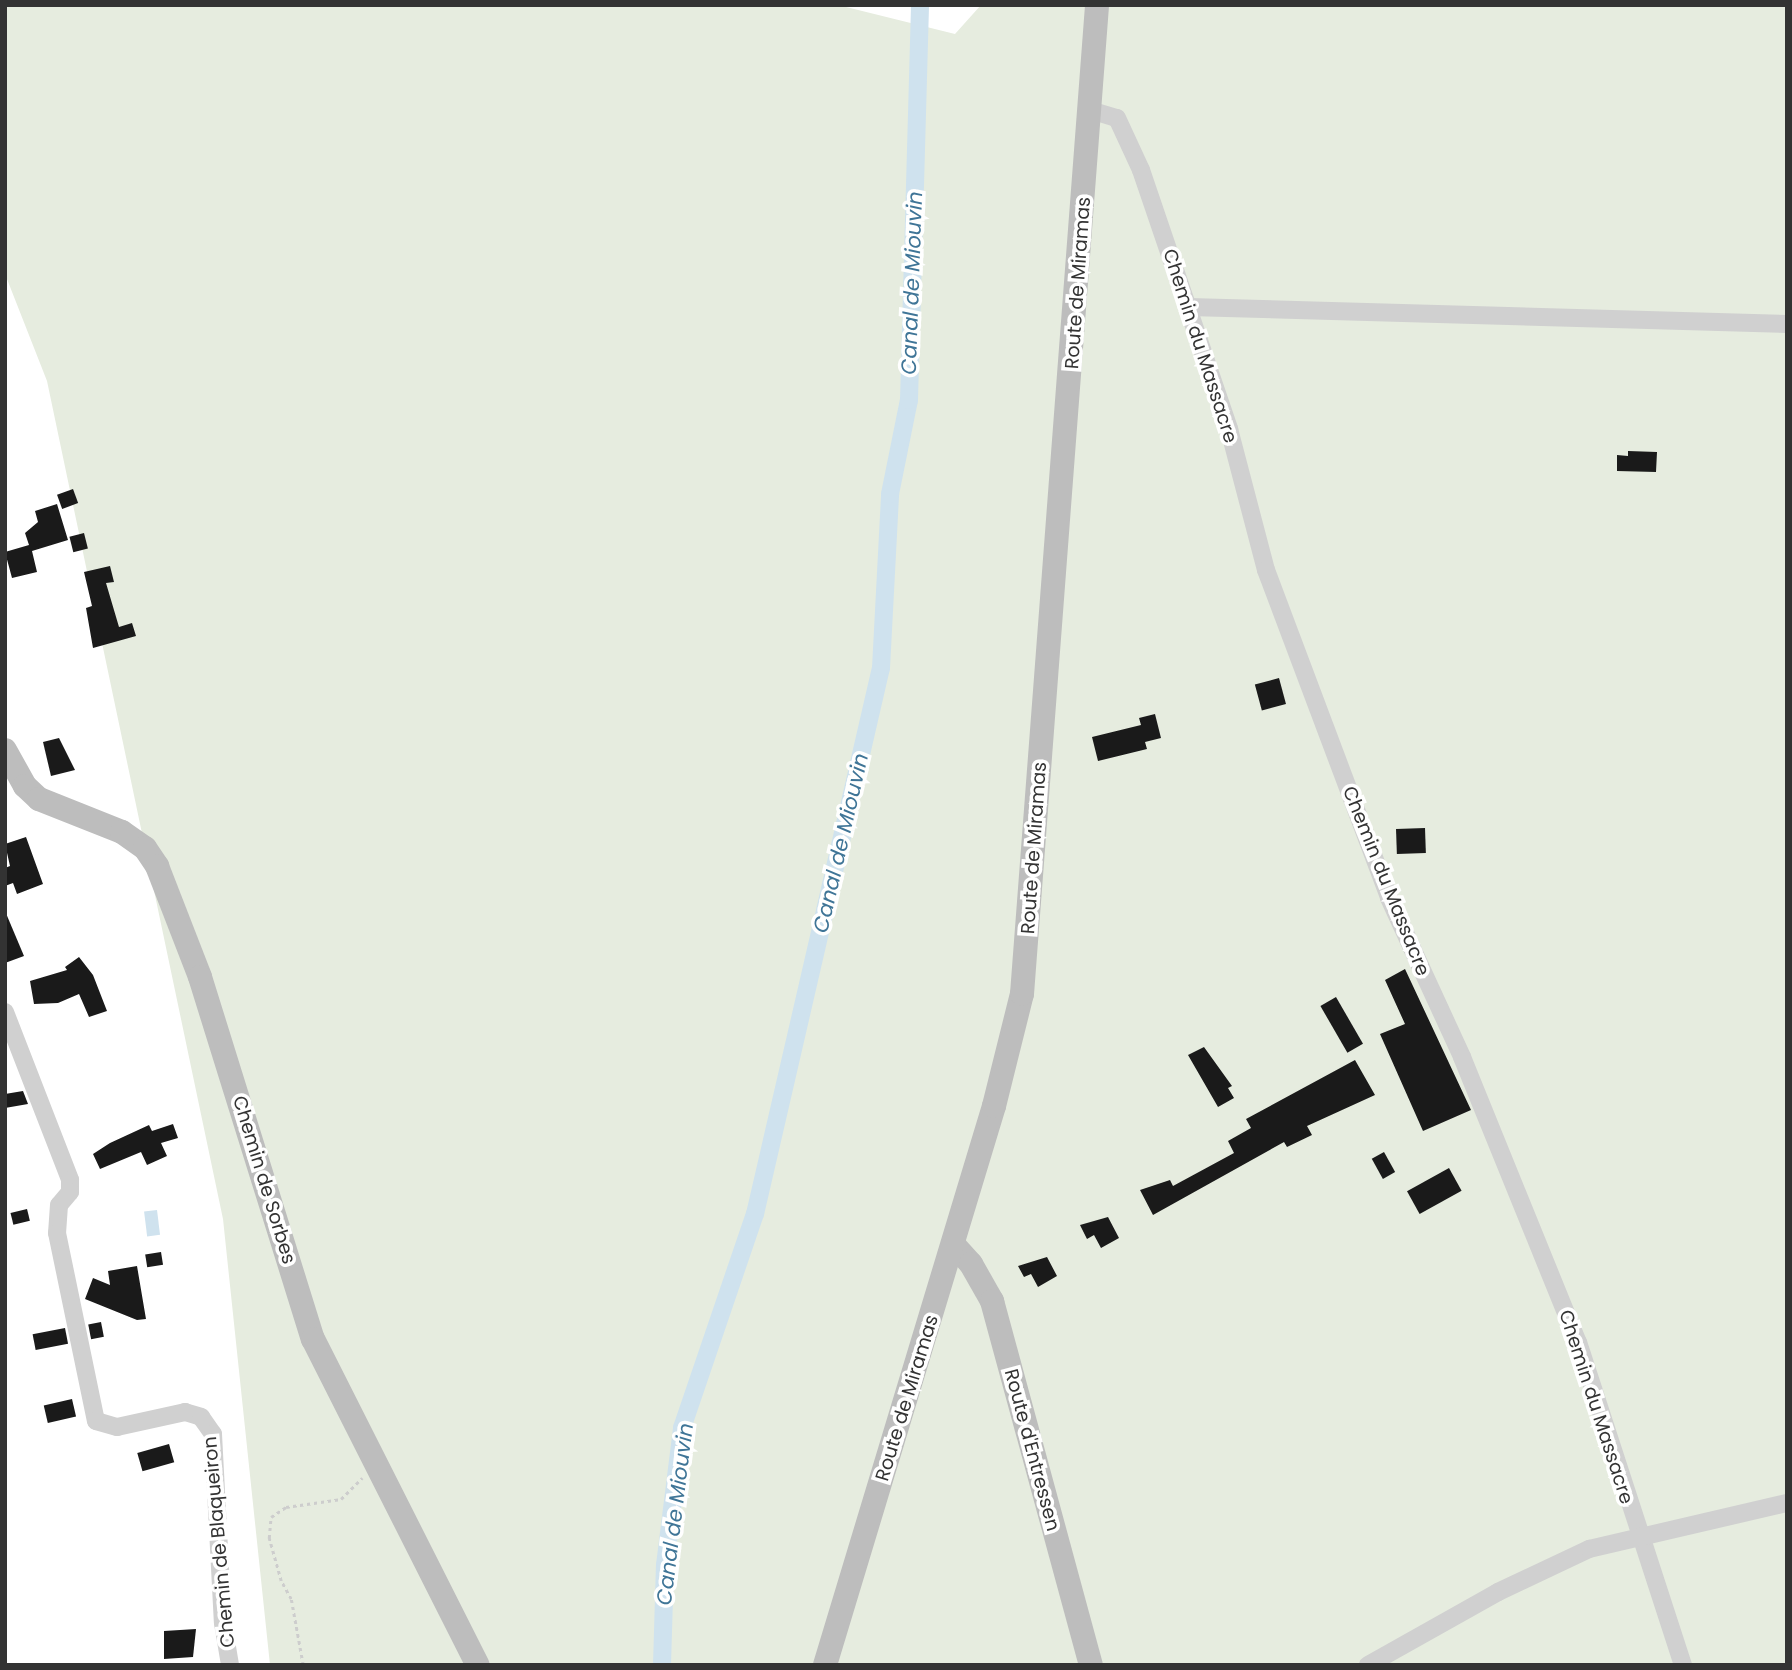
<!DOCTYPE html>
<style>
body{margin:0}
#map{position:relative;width:1792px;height:1670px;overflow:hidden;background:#fff;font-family:Poppins,sans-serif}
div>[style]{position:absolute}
.green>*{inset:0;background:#e6ecdf}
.water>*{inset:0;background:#cfe2ee;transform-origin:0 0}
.canal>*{height:18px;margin:-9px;padding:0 9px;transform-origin:9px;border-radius:9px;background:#cfe2ee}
.building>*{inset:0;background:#1a1a1a;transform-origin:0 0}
.path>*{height:2.5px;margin-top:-1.25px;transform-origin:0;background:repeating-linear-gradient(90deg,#cdcdcd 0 3.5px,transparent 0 7px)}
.street>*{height:18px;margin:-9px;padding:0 9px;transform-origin:9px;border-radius:9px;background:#d0d0d0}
.secondary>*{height:24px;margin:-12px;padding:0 12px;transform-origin:12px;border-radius:12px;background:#bdbdbd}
span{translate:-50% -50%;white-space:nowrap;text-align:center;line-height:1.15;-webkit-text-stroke:7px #fff;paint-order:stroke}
.street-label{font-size:19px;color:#333}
.water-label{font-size:21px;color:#3f7597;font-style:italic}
.frame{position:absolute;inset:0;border:7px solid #333;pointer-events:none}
</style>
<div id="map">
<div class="green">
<i style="clip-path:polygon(5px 5px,838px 5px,955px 34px,981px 5px,1787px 5px,1787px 1665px,270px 1665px,223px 1219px,47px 381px,5px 274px)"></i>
</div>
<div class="water">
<i style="left:157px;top:1210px;width:25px;height:13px;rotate:83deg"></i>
</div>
<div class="canal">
<i style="left:662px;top:1665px;width:100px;rotate:-88.3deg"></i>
<i style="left:665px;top:1565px;width:138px;rotate:-82.9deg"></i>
<i style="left:682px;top:1428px;width:226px;rotate:-71.2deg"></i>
<i style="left:755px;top:1214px;width:560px;rotate:-77.01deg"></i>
<i style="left:881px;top:668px;width:174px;rotate:-87deg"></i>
<i style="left:890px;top:494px;width:96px;rotate:-78.6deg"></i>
<i style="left:909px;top:400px;width:395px;rotate:-88.4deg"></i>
</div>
<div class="building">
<i style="clip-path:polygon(1628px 451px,1657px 452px,1656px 472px,1617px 471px,1617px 455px,1628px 456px)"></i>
<i style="left:73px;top:489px;width:15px;height:17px;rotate:70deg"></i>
<i style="clip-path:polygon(57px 504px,68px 540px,32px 551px,37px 572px,12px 578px,5px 552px,29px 545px,25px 533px,38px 522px,35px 511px)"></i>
<i style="left:84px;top:533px;width:16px;height:15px;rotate:76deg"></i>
<i style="clip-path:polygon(110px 566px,114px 582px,106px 583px,119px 627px,132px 623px,136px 636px,93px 648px,86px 608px,92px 606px,84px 572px)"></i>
<i style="left:1279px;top:678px;width:27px;height:25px;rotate:75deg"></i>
<i style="clip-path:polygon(1155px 714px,1161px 738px,1145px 742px,1147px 749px,1098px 761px,1092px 737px,1141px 725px,1139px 718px)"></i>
<i style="clip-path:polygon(59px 738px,75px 770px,51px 776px,43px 742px)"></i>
<i style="left:1425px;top:828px;width:25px;height:29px;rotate:88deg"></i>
<i style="clip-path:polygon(26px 837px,43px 884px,17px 894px,13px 883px,5px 886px,5px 868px,10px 866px,5px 844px)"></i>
<i style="clip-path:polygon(5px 911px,24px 956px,5px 963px)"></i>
<i style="clip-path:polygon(79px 957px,93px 975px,107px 1011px,89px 1017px,79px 994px,58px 1003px,34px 1004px,30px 981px,67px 970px,65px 967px)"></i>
<i style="clip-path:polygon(1405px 969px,1471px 1110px,1423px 1131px,1380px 1034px,1405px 1024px,1385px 980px)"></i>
<i style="left:1336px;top:997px;width:54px;height:18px;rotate:60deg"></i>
<i style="clip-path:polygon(1204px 1047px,1232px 1086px,1228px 1088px,1234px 1098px,1218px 1107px,1188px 1055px)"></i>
<i style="clip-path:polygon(1355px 1060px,1375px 1095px,1307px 1126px,1312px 1135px,1287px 1147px,1284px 1142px,1153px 1215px,1140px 1190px,1170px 1180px,1173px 1186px,1234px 1153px,1228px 1141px,1251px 1128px,1246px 1119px)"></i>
<i style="clip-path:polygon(23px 1091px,28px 1104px,5px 1108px,5px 1094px)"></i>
<i style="clip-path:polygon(173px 1124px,178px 1138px,161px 1143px,167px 1156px,147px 1165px,141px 1152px,100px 1169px,93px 1154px,110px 1143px,149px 1125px,152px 1131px)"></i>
<i style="left:1384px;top:1152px;width:23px;height:14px;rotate:61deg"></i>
<i style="left:1449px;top:1168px;width:26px;height:48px;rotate:61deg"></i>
<i style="left:27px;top:1209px;width:12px;height:17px;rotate:76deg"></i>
<i style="clip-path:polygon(1108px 1217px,1119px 1238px,1101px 1248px,1094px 1235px,1087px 1239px,1080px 1225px)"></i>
<i style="left:161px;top:1252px;width:13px;height:16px;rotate:81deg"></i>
<i style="clip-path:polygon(1047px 1257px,1057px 1276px,1038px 1287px,1031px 1274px,1024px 1277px,1018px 1266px)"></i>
<i style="clip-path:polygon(137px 1266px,146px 1319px,137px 1320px,85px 1299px,93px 1278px,110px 1285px,108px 1271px)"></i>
<i style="left:101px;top:1322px;width:15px;height:13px;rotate:79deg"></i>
<i style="left:65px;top:1328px;width:16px;height:33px;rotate:79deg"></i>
<i style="left:72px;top:1399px;width:18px;height:29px;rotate:77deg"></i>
<i style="left:169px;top:1444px;width:19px;height:33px;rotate:74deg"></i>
<i style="clip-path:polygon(196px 1629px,193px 1657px,164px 1659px,164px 1631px)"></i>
</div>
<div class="path">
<i style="left:303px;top:1665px;width:67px;rotate:-100.3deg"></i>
<i style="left:291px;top:1599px;width:21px;rotate:-119deg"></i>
<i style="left:281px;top:1581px;width:45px;rotate:-105.6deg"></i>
<i style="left:269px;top:1538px;width:21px;rotate:-85deg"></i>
<i style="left:271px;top:1517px;width:18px;rotate:-34deg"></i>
<i style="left:286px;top:1507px;width:56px;rotate:-8.3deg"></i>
<i style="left:341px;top:1499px;width:30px;rotate:-45deg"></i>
</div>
<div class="street">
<i style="left:1090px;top:110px;width:28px;rotate:17deg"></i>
<i style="left:1117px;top:118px;width:57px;rotate:65.2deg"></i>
<i style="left:1141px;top:170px;width:274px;rotate:71.2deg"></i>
<i style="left:1229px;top:429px;width:146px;rotate:75.3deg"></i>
<i style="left:1266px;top:570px;width:350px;rotate:69.4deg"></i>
<i style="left:1389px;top:898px;width:175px;rotate:65.3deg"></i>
<i style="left:1462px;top:1057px;width:308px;rotate:67.9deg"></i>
<i style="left:1578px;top:1342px;width:340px;rotate:72deg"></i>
<i style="left:1189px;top:307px;width:598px;rotate:1.63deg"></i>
<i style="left:5px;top:1012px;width:180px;rotate:68.8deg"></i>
<i style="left:70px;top:1180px;width:12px;rotate:90deg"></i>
<i style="left:70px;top:1192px;width:17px;rotate:130deg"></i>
<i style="left:59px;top:1205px;width:28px;rotate:94deg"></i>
<i style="left:57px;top:1233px;width:192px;rotate:78.3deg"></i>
<i style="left:96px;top:1421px;width:22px;rotate:16deg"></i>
<i style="left:117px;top:1427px;width:70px;rotate:-12.4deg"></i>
<i style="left:185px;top:1412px;width:17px;rotate:17deg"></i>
<i style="left:201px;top:1417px;width:21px;rotate:55deg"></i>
<i style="left:213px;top:1434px;width:189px;rotate:87deg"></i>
<i style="left:223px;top:1623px;width:43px;rotate:80.5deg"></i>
<i style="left:1368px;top:1665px;width:149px;rotate:-29.3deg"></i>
<i style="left:1498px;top:1592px;width:101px;rotate:-25.3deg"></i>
<i style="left:1589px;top:1549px;width:203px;rotate:-13.1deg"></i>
</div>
<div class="secondary">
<i style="left:5px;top:750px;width:41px;rotate:60.9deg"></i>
<i style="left:25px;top:786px;width:19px;rotate:43deg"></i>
<i style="left:39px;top:799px;width:89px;rotate:21.7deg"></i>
<i style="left:122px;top:832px;width:28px;rotate:35deg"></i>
<i style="left:145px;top:848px;width:22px;rotate:56deg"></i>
<i style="left:157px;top:866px;width:119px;rotate:68.8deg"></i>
<i style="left:200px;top:977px;width:379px;rotate:72.7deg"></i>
<i style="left:313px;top:1339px;width:365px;rotate:63.2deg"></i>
<i style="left:953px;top:1244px;width:27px;rotate:48deg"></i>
<i style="left:971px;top:1264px;width:43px;rotate:60.4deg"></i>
<i style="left:992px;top:1301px;width:377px;rotate:74.8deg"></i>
<i style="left:825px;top:1665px;width:584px;rotate:-73.18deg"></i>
<i style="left:994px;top:1106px;width:115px;rotate:-76deg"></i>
<i style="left:1022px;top:994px;width:992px;rotate:-85.66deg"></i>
</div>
<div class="street-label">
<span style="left:1078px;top:283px;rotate:-86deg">Route de Miramas</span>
<span style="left:1200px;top:346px;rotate:72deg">Chemin du Massacre</span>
<span style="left:1034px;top:848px;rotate:-86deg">Route de Miramas</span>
<span style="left:1386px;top:881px;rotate:68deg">Chemin du Massacre</span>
<span style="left:264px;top:1180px;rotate:73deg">Chemin de Sorbes</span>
<span style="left:907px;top:1398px;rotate:-73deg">Route de Miramas</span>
<span style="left:1596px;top:1407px;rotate:72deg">Chemin du Massacre</span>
<span style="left:1032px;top:1450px;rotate:75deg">Route d'Entressen</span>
<span style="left:219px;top:1542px;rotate:-95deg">Chemin de Blaqueiron</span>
</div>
<div class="water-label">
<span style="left:912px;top:283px;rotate:-88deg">Canal de Miouvin</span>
<span style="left:841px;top:843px;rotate:-77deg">Canal de Miouvin</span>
<span style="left:675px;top:1514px;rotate:-83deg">Canal de Miouvin</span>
</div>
<div class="frame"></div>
</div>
